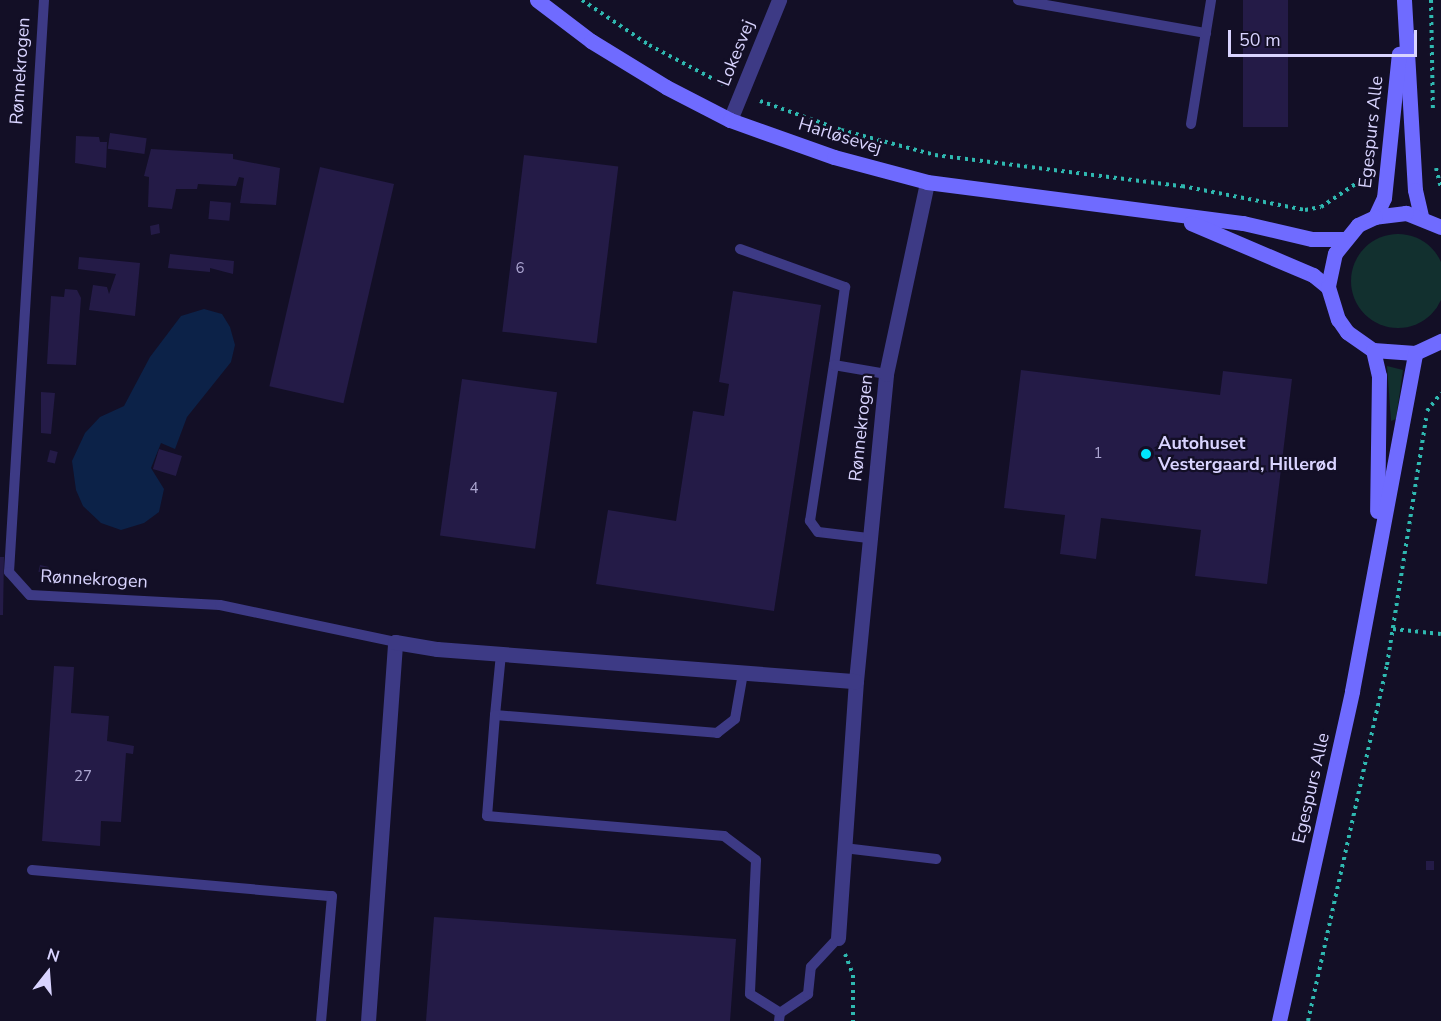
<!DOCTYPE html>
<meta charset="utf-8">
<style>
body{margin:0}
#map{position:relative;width:1441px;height:1021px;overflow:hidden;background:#130f26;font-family:"Nunito Sans",sans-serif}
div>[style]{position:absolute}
.green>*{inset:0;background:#12302f}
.round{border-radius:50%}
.water>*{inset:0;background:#0c2248}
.building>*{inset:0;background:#241b47;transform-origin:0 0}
.path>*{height:4px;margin-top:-2px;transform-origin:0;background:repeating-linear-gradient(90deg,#2fb8b0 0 3px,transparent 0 7.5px)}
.lane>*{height:10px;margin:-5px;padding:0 5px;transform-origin:5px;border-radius:5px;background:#3d3a85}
.street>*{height:15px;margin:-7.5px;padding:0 7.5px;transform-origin:7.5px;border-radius:7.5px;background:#3d3a85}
.secondary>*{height:15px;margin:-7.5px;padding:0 7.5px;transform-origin:7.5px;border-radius:7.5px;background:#6f6bff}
.dots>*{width:16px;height:16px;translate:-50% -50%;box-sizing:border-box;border:3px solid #130f26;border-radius:50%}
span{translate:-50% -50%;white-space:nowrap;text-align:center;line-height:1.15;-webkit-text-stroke:4.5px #130f26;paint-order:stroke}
.number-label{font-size:15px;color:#aca6d1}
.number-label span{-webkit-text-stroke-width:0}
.street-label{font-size:18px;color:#d9d4ff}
.poi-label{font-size:18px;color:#d9d4ff;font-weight:700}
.left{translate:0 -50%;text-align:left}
.north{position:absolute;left:18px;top:943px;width:60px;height:60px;-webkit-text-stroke:4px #130f26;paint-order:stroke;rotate:17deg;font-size:16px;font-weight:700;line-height:24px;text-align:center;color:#d9d4ff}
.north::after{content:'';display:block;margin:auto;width:21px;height:27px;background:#d9d4ff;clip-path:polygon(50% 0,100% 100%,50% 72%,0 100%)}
.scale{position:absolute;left:1228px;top:30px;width:189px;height:27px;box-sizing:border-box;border:3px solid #d9d4ff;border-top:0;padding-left:8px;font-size:18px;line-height:21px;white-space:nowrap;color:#d9d4ff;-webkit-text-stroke:4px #130f26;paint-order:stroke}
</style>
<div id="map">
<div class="green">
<i class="round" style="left:1351px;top:234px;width:94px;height:94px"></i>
<i style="clip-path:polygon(1387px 366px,1403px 370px,1396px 419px,1391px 421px)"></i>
</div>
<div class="water">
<i style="clip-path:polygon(204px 309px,222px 314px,230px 327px,235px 345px,231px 362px,187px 417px,175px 449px,161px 443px,151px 468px,164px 489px,159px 512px,144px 523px,121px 530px,101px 523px,83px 506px,76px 490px,72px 461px,85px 433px,100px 417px,124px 406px,150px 357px,181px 316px)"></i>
</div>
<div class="building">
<i style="left:1243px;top:0;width:45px;height:127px"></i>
<i style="left:110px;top:133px;width:37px;height:16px;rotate:8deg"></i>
<i style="clip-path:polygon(76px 136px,99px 137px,100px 142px,107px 142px,106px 168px,75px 163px)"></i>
<i style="clip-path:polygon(151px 149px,233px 154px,233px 159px,280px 168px,276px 205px,240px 203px,244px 178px,239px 177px,236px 186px,198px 184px,197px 189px,176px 189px,172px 209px,148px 207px,149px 177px,144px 176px)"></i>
<i style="left:524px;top:155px;width:95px;height:178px;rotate:7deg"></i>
<i style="left:320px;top:167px;width:76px;height:225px;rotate:13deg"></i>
<i style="left:210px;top:201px;width:21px;height:18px;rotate:5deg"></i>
<i style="clip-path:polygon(159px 224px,160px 233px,151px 235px,150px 226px)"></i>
<i style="clip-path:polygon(170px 254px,234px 261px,233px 274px,210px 268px,210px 272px,168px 268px)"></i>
<i style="clip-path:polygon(79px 257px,140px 263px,135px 316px,89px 310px,93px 285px,107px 287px,109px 294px,116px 274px,78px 269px)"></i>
<i style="clip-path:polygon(65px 289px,77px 290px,81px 298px,76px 365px,47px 364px,51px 296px,64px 297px)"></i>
<i style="clip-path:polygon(733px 291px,821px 305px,774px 611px,596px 584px,608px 510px,676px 521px,693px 411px,724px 416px,729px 384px,719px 382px)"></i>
<i style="clip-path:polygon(1021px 370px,1220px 395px,1223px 371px,1292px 379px,1267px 584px,1195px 576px,1201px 530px,1101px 518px,1096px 559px,1060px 554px,1065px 515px,1004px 508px)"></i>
<i style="left:462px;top:379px;width:96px;height:158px;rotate:8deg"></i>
<i style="clip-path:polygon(41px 392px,55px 393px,51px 434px,41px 433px)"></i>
<i style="left:159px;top:449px;width:24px;height:21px;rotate:17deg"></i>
<i style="left:50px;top:450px;width:8px;height:12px;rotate:14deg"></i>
<i style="clip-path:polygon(0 557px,4px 557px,3px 615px,0 615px)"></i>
<i style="left:40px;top:565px;width:9px;height:7px;rotate:13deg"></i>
<i style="clip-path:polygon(54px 666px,74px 667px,71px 713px,109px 716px,107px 741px,134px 746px,133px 754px,126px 753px,121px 822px,101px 821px,100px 846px,42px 841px)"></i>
<i style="left:1426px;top:861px;width:8px;height:9px"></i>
<i style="clip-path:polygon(434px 917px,736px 939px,730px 1021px,426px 1021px)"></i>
</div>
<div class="path">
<i style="left:582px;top:0;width:81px;rotate:33.9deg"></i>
<i style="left:649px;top:45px;width:84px;rotate:27.8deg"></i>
<i style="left:1431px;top:0;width:110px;rotate:89deg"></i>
<i style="left:760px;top:101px;width:86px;rotate:19.7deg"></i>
<i style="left:841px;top:130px;width:97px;rotate:14.9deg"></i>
<i style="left:935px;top:155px;width:249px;rotate:7.2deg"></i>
<i style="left:1182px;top:186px;width:125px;rotate:11deg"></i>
<i style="left:1305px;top:210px;width:16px;rotate:-11deg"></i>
<i style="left:1321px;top:207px;width:54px;rotate:-33.7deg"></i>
<i style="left:1436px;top:168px;width:21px;rotate:76deg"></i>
<i style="left:1427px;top:411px;width:23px;rotate:-52deg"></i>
<i style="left:1393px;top:629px;width:48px;rotate:5.9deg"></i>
<i style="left:845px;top:954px;width:22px;rotate:69deg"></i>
<i style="left:853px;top:975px;width:46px;rotate:90deg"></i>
<i style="left:1308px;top:1021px;width:365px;rotate:-77.5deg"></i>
<i style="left:1387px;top:665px;width:250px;rotate:-81deg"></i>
</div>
<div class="lane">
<i style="left:44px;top:0;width:573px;rotate:93.5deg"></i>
<i style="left:9px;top:572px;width:31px;rotate:48deg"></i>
<i style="left:30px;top:595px;width:190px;rotate:3deg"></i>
<i style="left:220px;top:605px;width:179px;rotate:11.9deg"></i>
<i style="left:1018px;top:0;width:191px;rotate:10deg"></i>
<i style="left:1191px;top:124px;width:126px;rotate:-80.8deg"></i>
<i style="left:740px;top:249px;width:112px;rotate:19.9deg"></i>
<i style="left:845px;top:287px;width:79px;rotate:98deg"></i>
<i style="left:868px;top:538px;width:50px;rotate:-173.2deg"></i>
<i style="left:818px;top:532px;width:14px;rotate:-126deg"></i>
<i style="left:810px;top:521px;width:158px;rotate:-81.3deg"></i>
<i style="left:834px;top:365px;width:53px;rotate:9.8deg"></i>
<i style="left:501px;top:654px;width:61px;rotate:95.6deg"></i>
<i style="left:495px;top:715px;width:223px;rotate:4.6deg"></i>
<i style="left:717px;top:733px;width:23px;rotate:-38deg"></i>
<i style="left:735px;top:719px;width:47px;rotate:-80.1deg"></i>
<i style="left:495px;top:715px;width:101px;rotate:94.5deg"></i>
<i style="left:487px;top:816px;width:238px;rotate:4.8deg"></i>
<i style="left:724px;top:836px;width:40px;rotate:37deg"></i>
<i style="left:756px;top:860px;width:134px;rotate:92.6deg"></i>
<i style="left:750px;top:994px;width:36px;rotate:32deg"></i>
<i style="left:844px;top:848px;width:93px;rotate:6.8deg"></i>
<i style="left:32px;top:870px;width:301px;rotate:5deg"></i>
<i style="left:332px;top:896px;width:125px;rotate:95deg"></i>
<i style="left:779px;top:1021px;width:8px;rotate:-83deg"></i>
<i style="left:780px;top:1013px;width:34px;rotate:-34deg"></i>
<i style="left:808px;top:994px;width:27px;rotate:-84deg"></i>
<i style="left:811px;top:967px;width:40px;rotate:-47deg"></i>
</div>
<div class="street">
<i style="left:730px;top:120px;width:130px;rotate:-67.8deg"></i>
<i style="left:838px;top:938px;width:258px;rotate:-86deg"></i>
<i style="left:856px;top:681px;width:308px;rotate:-84.4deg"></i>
<i style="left:886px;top:374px;width:196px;rotate:-77.9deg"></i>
<i style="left:368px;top:1021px;width:380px;rotate:-85.9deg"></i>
<i style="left:395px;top:642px;width:43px;rotate:9.5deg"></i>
<i style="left:437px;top:649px;width:420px;rotate:4.4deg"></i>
</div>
<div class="secondary">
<i style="left:537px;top:0;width:68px;rotate:37.2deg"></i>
<i style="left:591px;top:41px;width:88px;rotate:31.5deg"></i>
<i style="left:666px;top:87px;width:72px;rotate:27.3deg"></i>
<i style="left:730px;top:120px;width:110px;rotate:19.6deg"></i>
<i style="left:834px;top:157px;width:96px;rotate:15deg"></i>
<i style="left:927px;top:182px;width:319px;rotate:7.4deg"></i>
<i style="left:1243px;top:223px;width:71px;rotate:13.1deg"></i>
<i style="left:1312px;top:239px;width:32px"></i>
<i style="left:1404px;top:0;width:190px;rotate:86.7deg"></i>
<i style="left:1415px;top:190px;width:27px;rotate:77deg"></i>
<i style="left:1375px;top:217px;width:21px;rotate:-65deg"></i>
<i style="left:1384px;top:198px;width:145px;rotate:-84.1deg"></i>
<i style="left:1191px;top:223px;width:133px;rotate:23.1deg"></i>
<i style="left:1313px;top:275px;width:19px;rotate:39deg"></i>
<i style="left:1441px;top:227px;width:38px;rotate:-158deg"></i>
<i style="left:1406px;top:213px;width:31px;rotate:173deg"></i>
<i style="left:1375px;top:217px;width:19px;rotate:155deg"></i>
<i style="left:1358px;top:225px;width:36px;rotate:129deg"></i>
<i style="left:1335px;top:253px;width:35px;rotate:102deg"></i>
<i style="left:1328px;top:287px;width:34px;rotate:73deg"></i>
<i style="left:1338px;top:319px;width:16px;rotate:55deg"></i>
<i style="left:1347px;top:332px;width:32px;rotate:35deg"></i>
<i style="left:1373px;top:350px;width:42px;rotate:4.1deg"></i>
<i style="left:1415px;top:353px;width:29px;rotate:-25deg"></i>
<i style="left:1373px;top:350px;width:27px;rotate:77deg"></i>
<i style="left:1379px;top:376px;width:135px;rotate:90.8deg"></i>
<i style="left:1279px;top:1021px;width:338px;rotate:-77.5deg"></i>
<i style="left:1352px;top:691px;width:344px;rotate:-79.4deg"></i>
</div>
<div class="dots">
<i style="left:1146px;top:454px;background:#00e5ff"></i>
</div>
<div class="number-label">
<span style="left:520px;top:269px">6</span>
<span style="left:1098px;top:454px">1</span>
<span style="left:474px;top:489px">4</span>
<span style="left:83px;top:777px">27</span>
</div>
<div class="street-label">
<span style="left:736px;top:53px;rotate:-68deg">Lokesvej</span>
<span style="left:20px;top:71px;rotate:-86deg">Rønnekrogen</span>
<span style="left:1371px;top:132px;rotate:-84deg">Egespurs Alle</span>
<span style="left:840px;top:136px;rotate:17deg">Harløsevej</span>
<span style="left:861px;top:428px;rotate:-84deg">Rønnekrogen</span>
<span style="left:94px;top:579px;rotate:3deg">Rønnekrogen</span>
<span style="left:1311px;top:788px;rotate:-77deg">Egespurs Alle</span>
</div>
<div class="poi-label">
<span class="left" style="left:1158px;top:454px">Autohuset<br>Vestergaard, Hillerød</span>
</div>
<div class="north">N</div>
<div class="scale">50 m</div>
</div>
